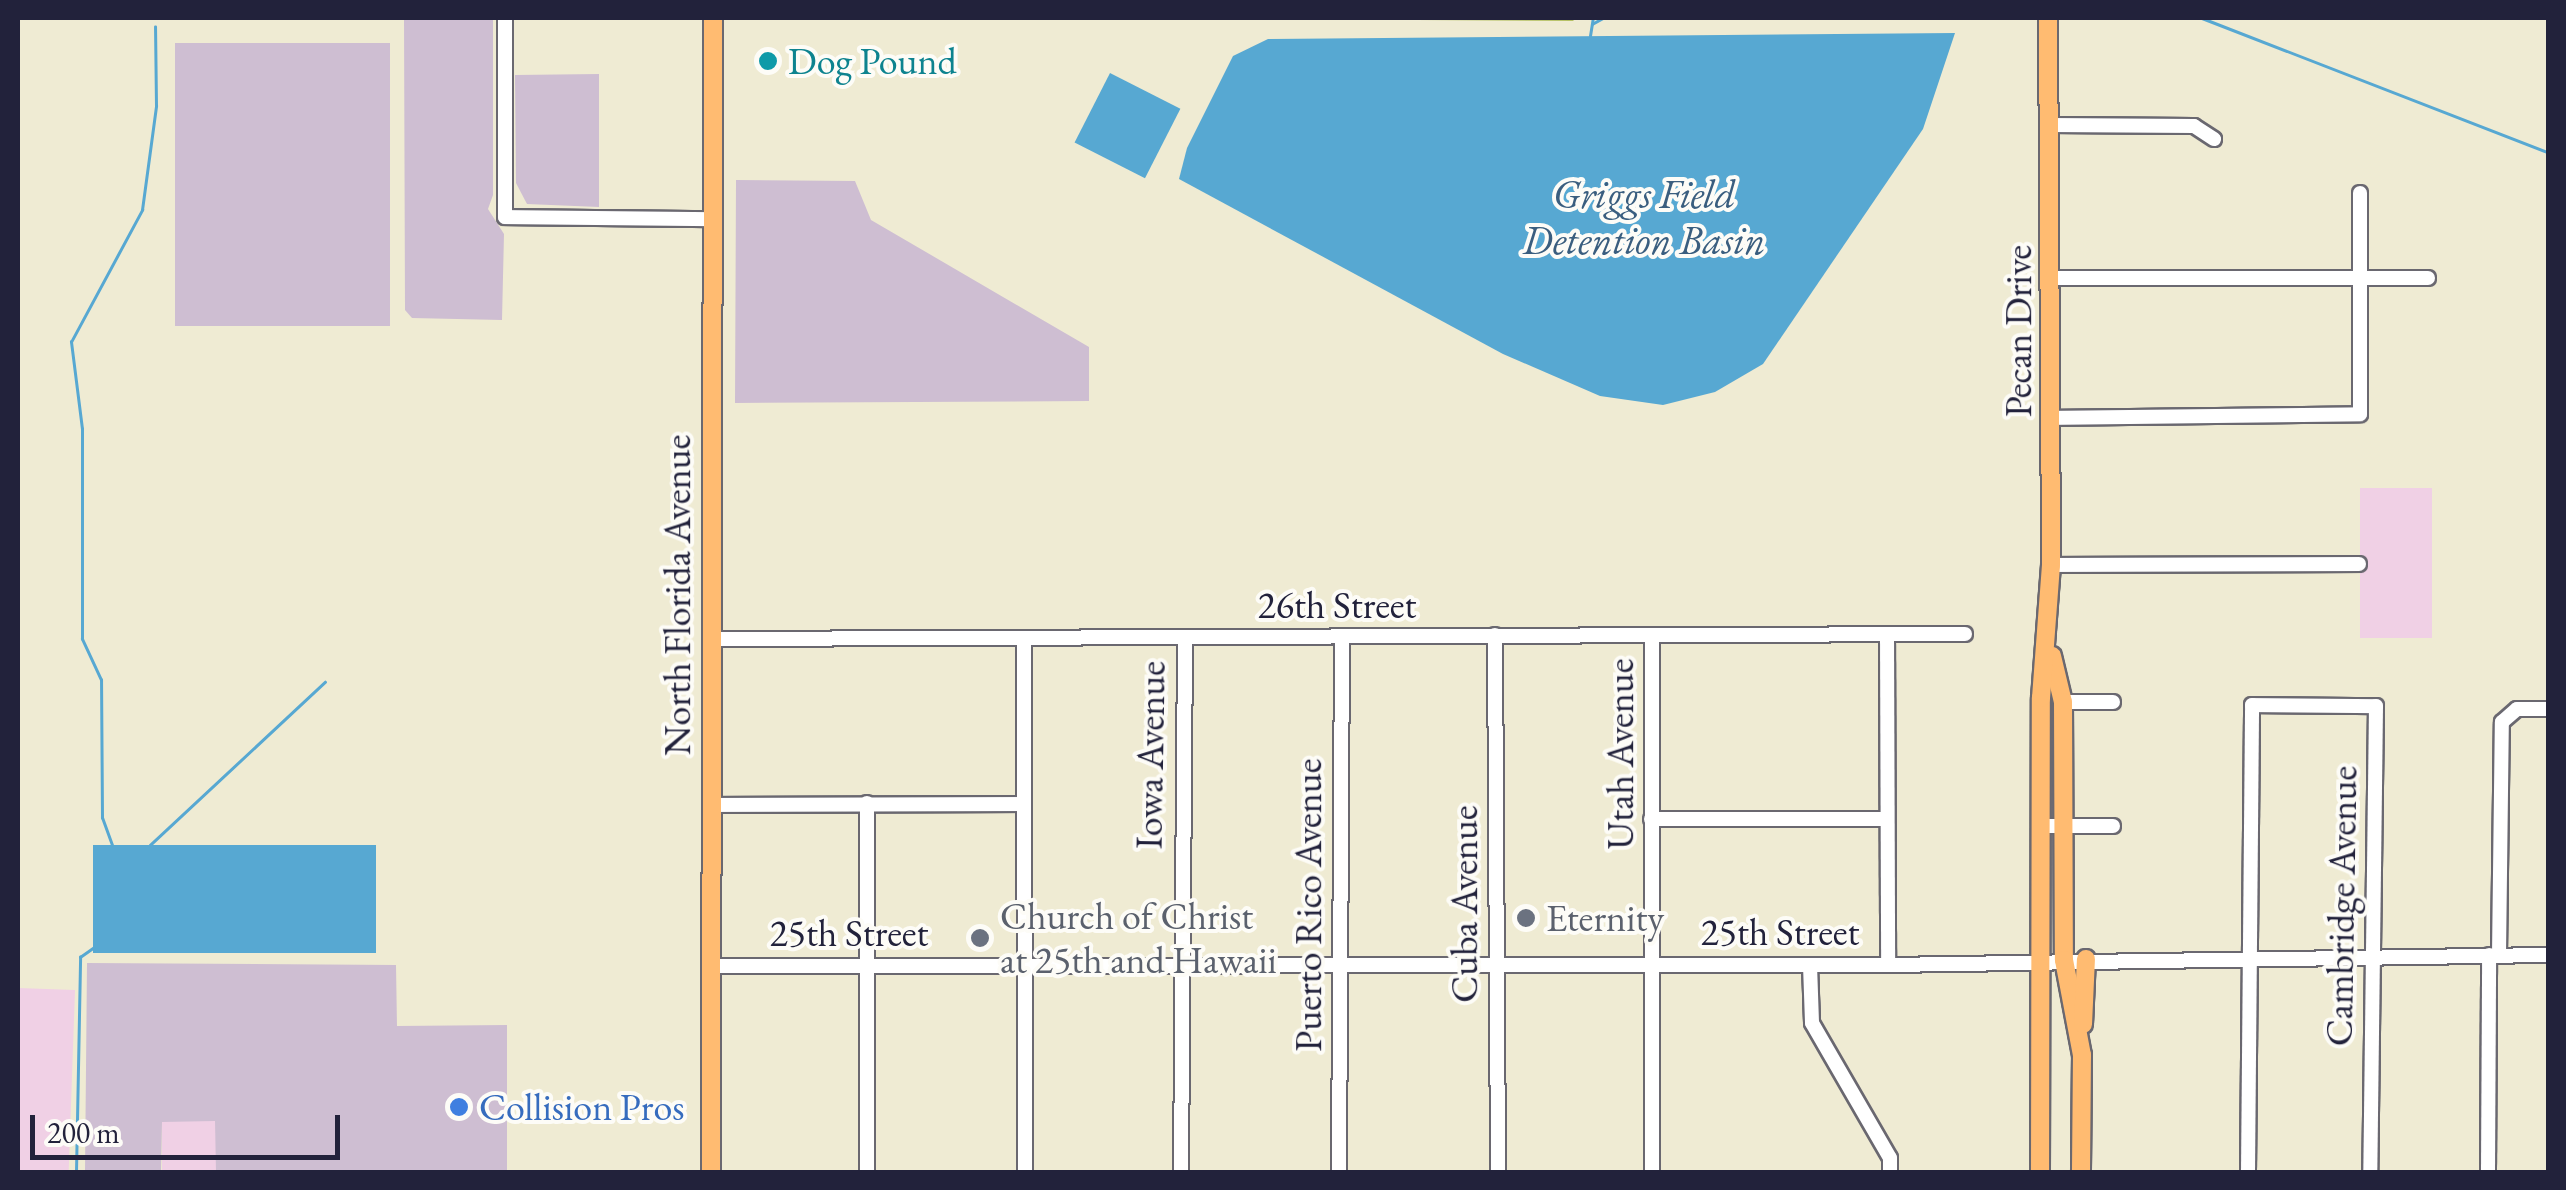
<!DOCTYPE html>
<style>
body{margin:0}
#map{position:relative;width:2566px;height:1190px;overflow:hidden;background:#efebd3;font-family:"EB Garamond",serif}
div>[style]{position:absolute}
.built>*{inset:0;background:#f0d0e5;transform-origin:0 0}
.industrial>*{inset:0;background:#cebed2;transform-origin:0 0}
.green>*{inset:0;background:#b5c163}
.water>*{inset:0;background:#57a8d2;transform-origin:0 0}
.stream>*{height:2.5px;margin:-1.25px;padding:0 1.25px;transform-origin:1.25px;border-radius:1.25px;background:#57a8d2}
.roads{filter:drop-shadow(2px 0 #6a6870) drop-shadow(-2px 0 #6a6870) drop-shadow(0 2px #6a6870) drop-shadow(0 -2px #6a6870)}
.minor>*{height:14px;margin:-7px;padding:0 7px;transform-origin:7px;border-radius:7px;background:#fff}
.major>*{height:18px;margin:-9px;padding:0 9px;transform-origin:9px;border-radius:9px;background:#ffbb71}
.dots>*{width:28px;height:28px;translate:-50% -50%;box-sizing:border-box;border:5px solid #fdfcf7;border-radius:50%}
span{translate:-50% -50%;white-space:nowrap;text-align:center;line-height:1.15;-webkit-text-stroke:8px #fdfcf7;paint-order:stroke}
.culture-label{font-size:38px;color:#0d838f}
.left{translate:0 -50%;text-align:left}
.street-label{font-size:38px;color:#22223b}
.worship-label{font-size:38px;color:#5b616d}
.shop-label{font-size:38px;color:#366cbe}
.water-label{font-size:40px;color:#3a5e7f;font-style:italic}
.frame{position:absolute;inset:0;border:20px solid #22223b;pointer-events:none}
.scale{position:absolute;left:30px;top:1115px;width:310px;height:45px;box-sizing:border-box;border:5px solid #22223b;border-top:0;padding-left:12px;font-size:30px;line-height:35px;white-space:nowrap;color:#22223b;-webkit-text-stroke:8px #fdfcf7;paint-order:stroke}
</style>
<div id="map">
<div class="built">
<i style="left:2360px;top:488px;width:72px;height:150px"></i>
<i style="left:75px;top:990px;width:182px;height:57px;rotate:92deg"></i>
<i style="left:216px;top:1121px;width:51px;height:54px;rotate:90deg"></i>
</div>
<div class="industrial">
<i style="clip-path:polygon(404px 18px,493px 18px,493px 195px,488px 209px,504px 234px,502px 320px,412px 318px,405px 310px)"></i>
<i style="left:175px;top:43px;width:215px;height:283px"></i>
<i style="clip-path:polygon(599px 74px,599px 207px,527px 204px,516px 183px,515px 75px)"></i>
<i style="clip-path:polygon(736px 180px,855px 181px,871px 220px,1089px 347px,1089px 401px,735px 403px)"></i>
<i style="clip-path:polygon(87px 963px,396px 965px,397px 1026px,507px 1025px,507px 1172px,216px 1172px,215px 1121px,162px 1122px,161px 1172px,85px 1172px)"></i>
</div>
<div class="green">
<i style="clip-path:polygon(1103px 18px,1576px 18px,1573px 21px)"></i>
</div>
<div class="water">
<i style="clip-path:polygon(1955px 33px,1923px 129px,1763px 364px,1715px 392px,1663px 405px,1600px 396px,1503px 354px,1179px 179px,1187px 148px,1233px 56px,1268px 39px)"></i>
<i style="left:1110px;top:73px;width:79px;height:78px;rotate:27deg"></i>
<i style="left:93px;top:845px;width:283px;height:108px"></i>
</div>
<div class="stream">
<i style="left:2202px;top:18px;width:371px;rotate:21.2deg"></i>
<i style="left:1592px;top:24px;width:13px;rotate:-29deg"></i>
<i style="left:1590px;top:36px;width:18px;rotate:-81deg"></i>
<i style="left:112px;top:845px;width:29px;rotate:-110deg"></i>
<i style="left:102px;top:818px;width:138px;rotate:-90.4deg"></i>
<i style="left:101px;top:680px;width:45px;rotate:-114.9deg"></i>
<i style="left:82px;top:639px;width:210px;rotate:-90deg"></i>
<i style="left:82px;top:429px;width:88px;rotate:-97.2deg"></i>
<i style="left:71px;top:342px;width:150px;rotate:-61.7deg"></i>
<i style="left:142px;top:210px;width:105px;rotate:-82.3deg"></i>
<i style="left:156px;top:106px;width:79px;rotate:-90.7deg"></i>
<i style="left:150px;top:845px;width:239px;rotate:-43deg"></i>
<i style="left:76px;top:1172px;width:215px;rotate:-88.9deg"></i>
<i style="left:80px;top:957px;width:16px;rotate:-35deg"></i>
</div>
<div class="roads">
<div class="minor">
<i style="left:505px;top:18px;width:199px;rotate:90deg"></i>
<i style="left:505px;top:217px;width:205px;rotate:0.6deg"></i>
<i style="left:2050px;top:125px;width:144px;rotate:0.4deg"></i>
<i style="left:2194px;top:126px;width:24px;rotate:33deg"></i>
<i style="left:2051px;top:278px;width:377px"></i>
<i style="left:2050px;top:418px;width:310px;rotate:-0.7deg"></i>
<i style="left:2360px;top:414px;width:221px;rotate:-90deg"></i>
<i style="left:2051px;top:565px;width:308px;rotate:-0.2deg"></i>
<i style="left:1887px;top:634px;width:331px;rotate:89.8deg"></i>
<i style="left:1495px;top:635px;width:537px;rotate:89.68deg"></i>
<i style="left:710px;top:639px;width:1255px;rotate:-0.23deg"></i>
<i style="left:1024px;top:639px;width:533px;rotate:89.89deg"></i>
<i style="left:2063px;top:702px;width:50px"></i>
<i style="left:867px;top:803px;width:369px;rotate:90deg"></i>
<i style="left:710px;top:805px;width:311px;rotate:-0.2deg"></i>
<i style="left:1651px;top:819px;width:236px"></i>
<i style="left:2041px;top:826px;width:72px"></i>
<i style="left:2499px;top:955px;width:233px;rotate:-89.3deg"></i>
<i style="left:2502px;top:722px;width:20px;rotate:-41deg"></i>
<i style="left:2517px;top:709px;width:31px"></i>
<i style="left:1810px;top:965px;width:58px;rotate:88deg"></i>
<i style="left:1812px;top:1023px;width:156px;rotate:60deg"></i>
<i style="left:1890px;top:1158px;width:14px;rotate:90deg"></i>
<i style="left:710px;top:966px;width:1178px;rotate:-0.05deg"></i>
<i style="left:1888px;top:965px;width:660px;rotate:-0.87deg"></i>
<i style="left:1181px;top:1172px;width:534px;rotate:-89.57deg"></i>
<i style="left:1339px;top:1172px;width:534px;rotate:-89.68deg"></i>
<i style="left:1652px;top:1172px;width:536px;rotate:-90deg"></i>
<i style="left:2248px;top:1172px;width:467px;rotate:-89.5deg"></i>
<i style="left:2252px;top:705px;width:124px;rotate:0.5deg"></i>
<i style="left:2376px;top:706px;width:466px;rotate:90.7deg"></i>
<i style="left:2488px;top:1172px;width:217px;rotate:-89.7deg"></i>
</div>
<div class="major">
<i style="left:2052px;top:656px;width:47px;rotate:76.6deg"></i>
<i style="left:2063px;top:702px;width:258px;rotate:89.8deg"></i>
<i style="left:2064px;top:960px;width:97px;rotate:79.3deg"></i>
<i style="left:2082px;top:1055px;width:117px;rotate:90.5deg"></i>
<i style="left:2083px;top:1024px;width:65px;rotate:-87.4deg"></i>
<i style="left:711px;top:1172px;width:1154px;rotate:-89.9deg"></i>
<i style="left:2040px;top:1172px;width:474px;rotate:-89.9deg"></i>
<i style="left:2041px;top:698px;width:133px;rotate:-85.7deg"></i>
<i style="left:2051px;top:565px;width:547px;rotate:-90.31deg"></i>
</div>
</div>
<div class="dots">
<i style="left:768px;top:61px;background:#0f9aa8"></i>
<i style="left:1526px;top:918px;background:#6b7280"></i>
<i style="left:980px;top:938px;background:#6b7280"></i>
<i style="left:459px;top:1107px;background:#3f7fe0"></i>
</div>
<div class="culture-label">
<span class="left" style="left:788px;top:61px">Dog Pound</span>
</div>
<div class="street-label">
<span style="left:2018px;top:331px;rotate:-90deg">Pecan Drive</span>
<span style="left:677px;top:595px;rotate:-90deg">North Florida Avenue</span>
<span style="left:1337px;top:605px">26th Street</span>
<span style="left:1620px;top:754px;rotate:-90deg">Utah Avenue</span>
<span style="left:1150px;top:755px;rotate:-89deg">Iowa Avenue</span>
<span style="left:1464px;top:904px;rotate:-90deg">Cuba Avenue</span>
<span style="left:1308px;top:905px;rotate:-90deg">Puerto Rico Avenue</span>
<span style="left:2341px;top:906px;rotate:-89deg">Cambridge Avenue</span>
<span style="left:1780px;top:932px">25th Street</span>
<span style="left:849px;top:933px">25th Street</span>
</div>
<div class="worship-label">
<span class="left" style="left:1000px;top:938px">Church of Christ<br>at 25th and Hawaii</span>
<span class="left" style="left:1546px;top:918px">Eternity</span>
</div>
<div class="shop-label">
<span class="left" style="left:479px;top:1107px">Collision Pros</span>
</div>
<div class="water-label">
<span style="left:1644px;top:217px">Griggs Field<br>Detention Basin</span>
</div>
<div class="frame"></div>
<div class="scale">200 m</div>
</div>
